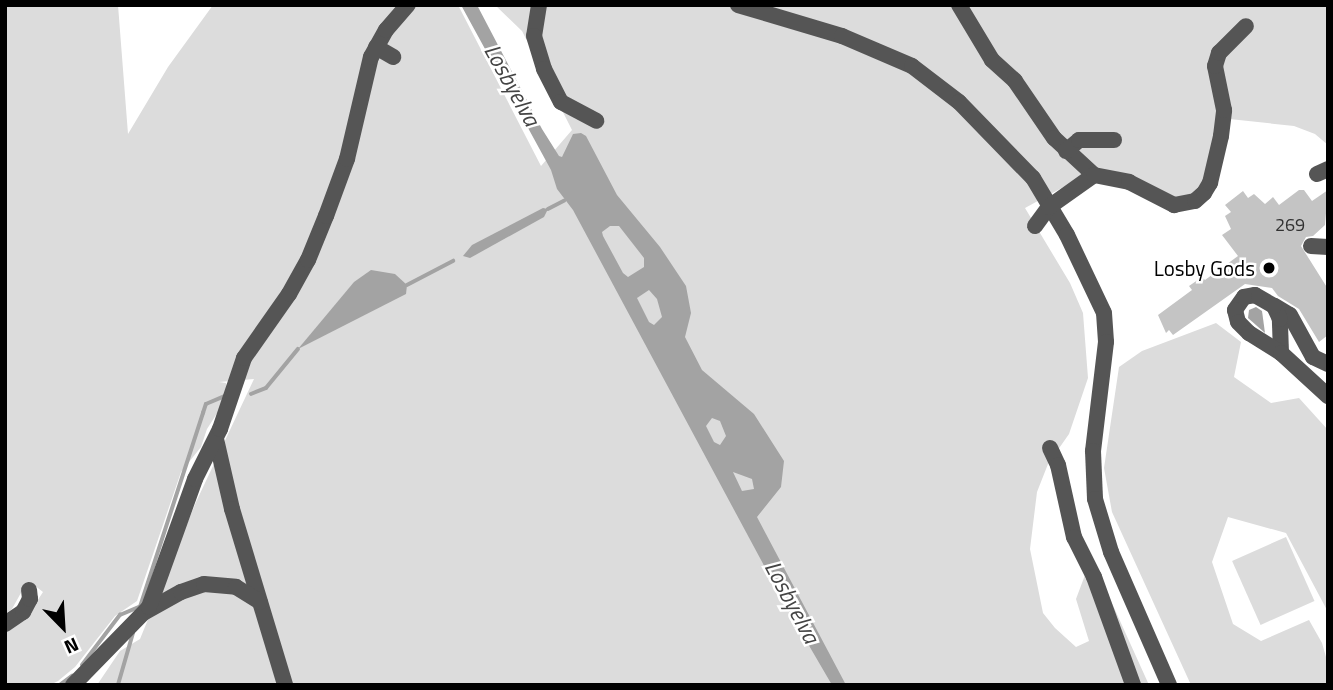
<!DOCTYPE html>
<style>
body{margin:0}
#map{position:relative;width:1333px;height:690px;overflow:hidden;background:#fff;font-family:"Titillium Web",sans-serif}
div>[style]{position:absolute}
.green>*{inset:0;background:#dcdcdc;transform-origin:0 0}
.water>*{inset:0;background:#a3a3a3}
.stream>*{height:3.5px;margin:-1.75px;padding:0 1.75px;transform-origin:1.75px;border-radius:1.75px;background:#a3a3a3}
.building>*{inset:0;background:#c4c4c4}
.minor>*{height:16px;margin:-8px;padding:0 8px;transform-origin:8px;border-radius:8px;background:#555}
.dots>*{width:19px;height:19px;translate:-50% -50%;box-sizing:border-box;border:4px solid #fff;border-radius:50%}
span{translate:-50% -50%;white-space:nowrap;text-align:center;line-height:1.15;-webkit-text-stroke:5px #fff;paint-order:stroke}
.number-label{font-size:18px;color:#313131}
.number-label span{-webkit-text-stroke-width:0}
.poi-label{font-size:21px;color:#000}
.right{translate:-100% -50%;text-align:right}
.water-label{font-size:23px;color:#444;font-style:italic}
.frame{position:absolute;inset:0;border:7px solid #000;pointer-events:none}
.north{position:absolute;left:28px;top:592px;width:70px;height:70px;-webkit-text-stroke:5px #fff;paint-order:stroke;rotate:156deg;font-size:19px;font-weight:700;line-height:28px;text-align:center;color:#000}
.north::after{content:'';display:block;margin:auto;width:24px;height:32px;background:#000;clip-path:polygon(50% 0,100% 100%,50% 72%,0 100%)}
</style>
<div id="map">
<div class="green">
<i style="clip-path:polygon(5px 5px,118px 5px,128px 134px,168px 67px,213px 5px,458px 5px,541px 166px,572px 130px,522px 31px,495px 5px,1328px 5px,1328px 145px,1315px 134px,1294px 126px,1220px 118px,1209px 174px,1189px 198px,1165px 200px,1115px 172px,1078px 179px,1025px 208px,1070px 283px,1083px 313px,1088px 378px,1069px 434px,1048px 464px,1037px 492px,1030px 549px,1043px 613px,1055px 628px,1076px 647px,1089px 641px,1076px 599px,1085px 575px,1097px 570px,1149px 685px,97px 685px,120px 651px,140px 639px,196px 502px,254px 379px,219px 382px,226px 383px,227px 387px,223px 404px,207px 429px,201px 447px,181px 472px,137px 601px,115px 616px,75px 667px,58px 681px,50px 685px,5px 685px,5px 633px,26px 618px,43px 592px,34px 585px,22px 591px,12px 609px,5px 614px)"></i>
<i style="clip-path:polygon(1216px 323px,1241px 342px,1234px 377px,1271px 403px,1299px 398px,1328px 430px,1328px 612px,1286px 533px,1228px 517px,1212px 562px,1233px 624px,1261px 641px,1309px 620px,1322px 643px,1328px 664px,1328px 685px,1191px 685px,1112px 512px,1104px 468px,1119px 367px,1142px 351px)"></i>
<i style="left:1286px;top:537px;width:70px;height:59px;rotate:66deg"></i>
</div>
<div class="water">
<i style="clip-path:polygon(evenodd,461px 5px,477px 5px,542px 129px,559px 156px,562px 157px,573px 134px,581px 133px,586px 136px,617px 195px,660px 247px,686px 286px,691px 313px,685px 337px,702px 370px,754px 414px,784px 461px,781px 487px,757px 517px,846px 685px,832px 685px,783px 601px,573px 210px,557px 189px,551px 170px,461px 5px,610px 226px,619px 226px,644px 258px,644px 267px,628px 277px,623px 273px,603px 236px,602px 232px,610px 226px,461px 5px,649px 290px,657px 299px,662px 317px,654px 325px,649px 322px,637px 298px,649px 290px,461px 5px,712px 418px,720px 421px,726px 436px,720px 445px,714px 442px,706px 426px,712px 418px,461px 5px,733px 472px,752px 479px,754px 489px,742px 491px,733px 472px)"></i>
<i style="clip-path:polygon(543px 208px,548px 209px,544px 217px,470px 258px,463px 256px,472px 245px)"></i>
<i style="clip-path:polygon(371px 270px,395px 274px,407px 285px,406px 294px,298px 349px,354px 282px)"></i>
<i style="clip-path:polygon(1256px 307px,1262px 311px,1265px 333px,1248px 318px,1249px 310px)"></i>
</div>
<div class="stream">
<i style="left:548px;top:209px;width:18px;rotate:-27deg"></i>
<i style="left:407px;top:285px;width:52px;rotate:-27.6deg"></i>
<i style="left:251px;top:394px;width:16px;rotate:-22deg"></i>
<i style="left:266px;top:388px;width:50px;rotate:-50.6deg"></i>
<i style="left:140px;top:607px;width:204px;rotate:-72deg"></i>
<i style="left:203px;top:413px;width:9px;rotate:-72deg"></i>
<i style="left:206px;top:404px;width:21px;rotate:-23deg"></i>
<i style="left:82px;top:665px;width:63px;rotate:-52.8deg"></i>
<i style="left:120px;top:615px;width:23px;rotate:-23deg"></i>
<i style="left:60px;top:685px;width:15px;rotate:-37deg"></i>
<i style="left:118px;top:685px;width:54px;rotate:-73.9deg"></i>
</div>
<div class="building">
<i style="clip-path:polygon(1299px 190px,1304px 190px,1312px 201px,1328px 190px,1325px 225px,1313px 236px,1306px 237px,1301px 246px,1328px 289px,1328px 335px,1319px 342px,1299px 309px,1278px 296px,1272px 288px,1245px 284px,1173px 335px,1169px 330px,1166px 333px,1158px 315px,1192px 290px,1189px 286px,1202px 277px,1205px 280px,1238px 256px,1222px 235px,1231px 229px,1225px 216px,1231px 212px,1225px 205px,1243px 191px,1248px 198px,1254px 194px,1265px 204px,1273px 197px,1279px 205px)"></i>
</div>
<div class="minor">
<i style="left:539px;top:5px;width:31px;rotate:99deg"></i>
<i style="left:534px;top:36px;width:34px;rotate:73deg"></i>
<i style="left:544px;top:69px;width:37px;rotate:63deg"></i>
<i style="left:561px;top:102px;width:40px;rotate:28deg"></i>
<i style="left:738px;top:5px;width:109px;rotate:16.6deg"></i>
<i style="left:842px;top:36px;width:76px;rotate:23.2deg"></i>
<i style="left:912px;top:66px;width:59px;rotate:37.5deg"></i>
<i style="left:959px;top:102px;width:106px;rotate:45.8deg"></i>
<i style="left:1033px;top:178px;width:66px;rotate:59.2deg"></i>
<i style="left:1067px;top:235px;width:86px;rotate:64.6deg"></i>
<i style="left:1104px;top:313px;width:29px;rotate:86deg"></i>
<i style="left:1106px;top:342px;width:110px;rotate:96.8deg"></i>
<i style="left:1093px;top:451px;width:48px;rotate:87.6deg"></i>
<i style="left:1095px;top:499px;width:55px;rotate:73.2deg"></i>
<i style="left:1111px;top:552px;width:145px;rotate:66.4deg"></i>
<i style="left:959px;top:5px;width:64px;rotate:59deg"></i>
<i style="left:992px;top:60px;width:31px;rotate:42deg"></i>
<i style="left:1015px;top:81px;width:69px;rotate:55.6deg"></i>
<i style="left:1054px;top:138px;width:54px;rotate:42.8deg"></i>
<i style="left:376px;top:47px;width:20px;rotate:30deg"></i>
<i style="left:1066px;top:151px;width:17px;rotate:-40deg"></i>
<i style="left:1079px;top:140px;width:35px"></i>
<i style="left:1317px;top:174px;width:12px;rotate:-24deg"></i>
<i style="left:1035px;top:226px;width:24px;rotate:-54deg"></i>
<i style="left:1049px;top:207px;width:55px;rotate:-35.4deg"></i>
<i style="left:1094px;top:175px;width:36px;rotate:11deg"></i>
<i style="left:1129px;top:182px;width:51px;rotate:27.1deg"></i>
<i style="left:1174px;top:205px;width:21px;rotate:-11deg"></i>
<i style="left:1195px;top:201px;width:12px;rotate:-42deg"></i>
<i style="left:1204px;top:193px;width:12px;rotate:-59deg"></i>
<i style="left:1210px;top:183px;width:48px;rotate:-76.8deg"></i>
<i style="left:1221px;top:136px;width:26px;rotate:-83deg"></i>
<i style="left:1224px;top:110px;width:45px;rotate:-101.6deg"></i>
<i style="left:1215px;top:66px;width:14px;rotate:-73deg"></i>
<i style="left:1219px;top:53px;width:38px;rotate:-45deg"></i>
<i style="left:1311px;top:246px;width:17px;rotate:3deg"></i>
<i style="left:1275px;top:306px;width:17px;rotate:31deg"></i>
<i style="left:1290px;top:315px;width:48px;rotate:61.3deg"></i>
<i style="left:1313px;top:357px;width:17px;rotate:25deg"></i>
<i style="left:1281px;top:353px;width:34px;rotate:-92deg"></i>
<i style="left:1280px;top:319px;width:14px;rotate:-115deg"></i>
<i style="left:1274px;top:306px;width:22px;rotate:-150deg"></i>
<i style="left:1255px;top:295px;width:11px;rotate:170deg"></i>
<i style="left:1244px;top:297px;width:16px;rotate:125deg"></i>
<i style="left:1235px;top:310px;width:12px;rotate:76deg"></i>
<i style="left:1238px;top:322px;width:16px;rotate:45deg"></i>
<i style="left:1249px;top:333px;width:38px;rotate:32deg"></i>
<i style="left:1281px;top:353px;width:64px;rotate:42.5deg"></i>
<i style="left:216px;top:439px;width:72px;rotate:77.1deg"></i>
<i style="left:232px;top:509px;width:184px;rotate:73.2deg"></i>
<i style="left:1050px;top:448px;width:19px;rotate:65deg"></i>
<i style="left:1058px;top:465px;width:74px;rotate:77.5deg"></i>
<i style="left:1074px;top:537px;width:45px;rotate:63.4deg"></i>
<i style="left:1094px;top:577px;width:115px;rotate:70.1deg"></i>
<i style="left:145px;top:612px;width:41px;rotate:-29.1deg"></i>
<i style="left:181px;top:592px;width:24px;rotate:-19deg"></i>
<i style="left:204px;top:584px;width:32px;rotate:5deg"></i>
<i style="left:236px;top:587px;width:28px;rotate:32deg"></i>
<i style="left:5px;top:624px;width:22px;rotate:-34deg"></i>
<i style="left:23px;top:612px;width:15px;rotate:-62deg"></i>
<i style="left:30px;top:599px;width:9px;rotate:-96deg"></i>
<i style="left:73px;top:685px;width:109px;rotate:-45.7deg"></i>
<i style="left:149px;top:607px;width:136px;rotate:-70.2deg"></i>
<i style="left:195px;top:479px;width:56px;rotate:-63.4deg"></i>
<i style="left:220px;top:429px;width:75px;rotate:-71.3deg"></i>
<i style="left:244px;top:358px;width:78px;rotate:-54.9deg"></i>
<i style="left:289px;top:294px;width:39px;rotate:-61deg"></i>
<i style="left:308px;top:260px;width:48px;rotate:-67.8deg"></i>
<i style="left:326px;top:216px;width:61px;rotate:-69.8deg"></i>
<i style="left:347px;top:159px;width:105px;rotate:-76.8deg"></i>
<i style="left:371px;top:57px;width:31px;rotate:-61deg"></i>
<i style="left:386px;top:30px;width:33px;rotate:-49deg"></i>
</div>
<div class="dots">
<i style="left:1269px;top:268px;background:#000"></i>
</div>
<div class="number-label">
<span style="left:1290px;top:225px">269</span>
</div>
<div class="poi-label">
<span class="right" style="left:1255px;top:268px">Losby Gods</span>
</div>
<div class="water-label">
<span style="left:512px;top:85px;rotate:61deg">Losbyelva</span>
<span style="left:792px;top:602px;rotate:62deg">Losbyelva</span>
</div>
<div class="frame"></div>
<div class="north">N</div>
</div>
